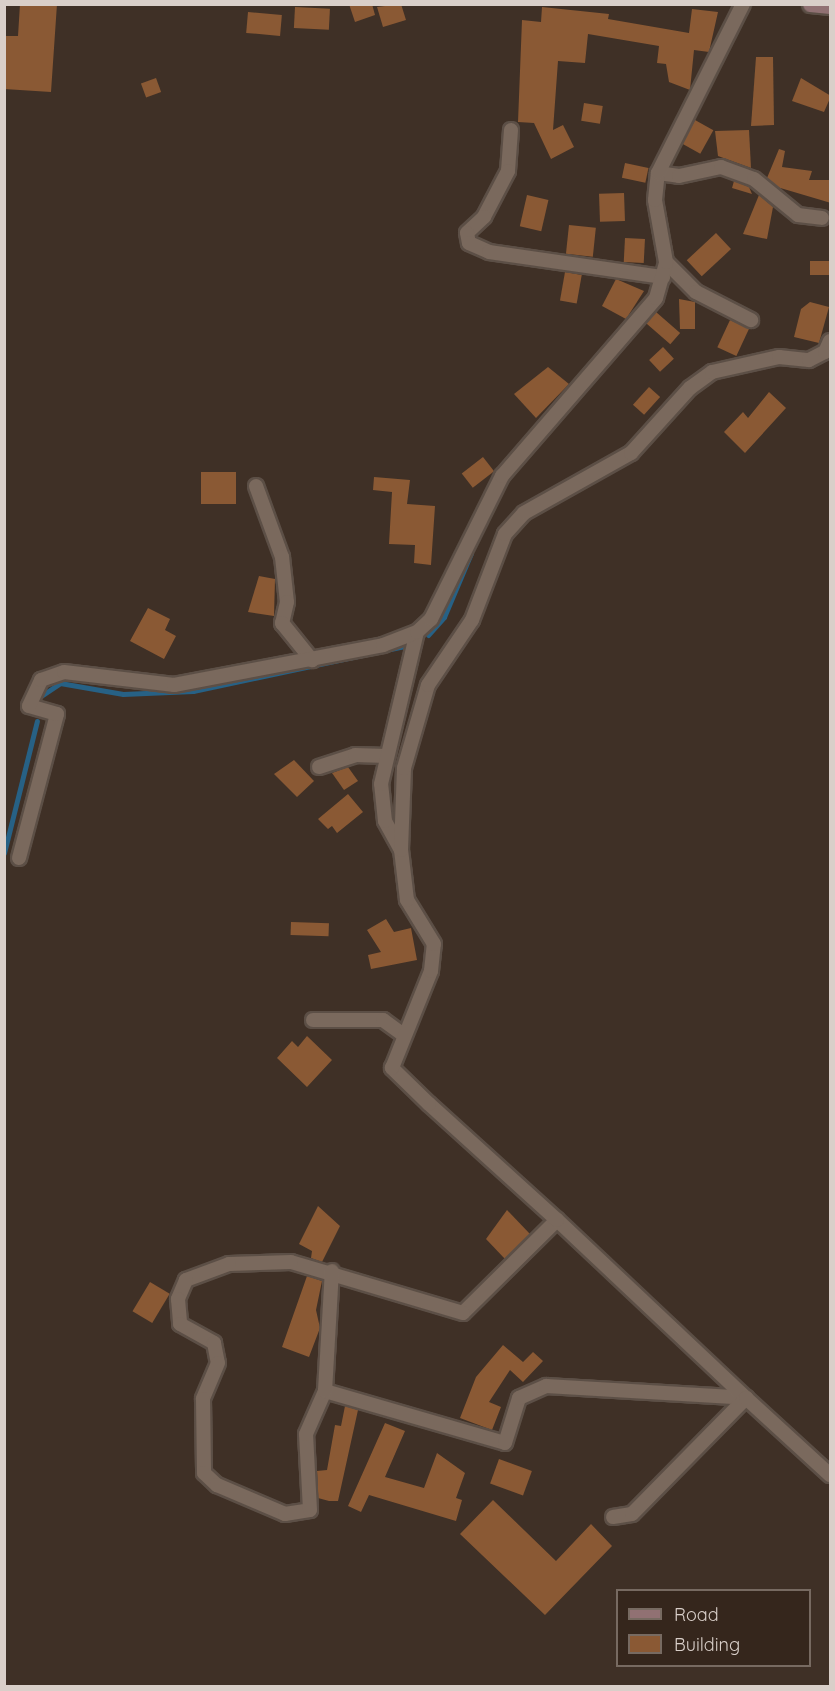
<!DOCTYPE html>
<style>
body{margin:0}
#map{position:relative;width:835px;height:1691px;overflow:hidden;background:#3f3026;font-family:Quicksand,sans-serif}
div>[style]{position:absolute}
.stream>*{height:5px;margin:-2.5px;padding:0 2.5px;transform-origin:2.5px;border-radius:2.5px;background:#276185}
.building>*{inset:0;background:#8a5934;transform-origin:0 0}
.roads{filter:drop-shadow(2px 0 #5c4f46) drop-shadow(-2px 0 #5c4f46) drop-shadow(0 2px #5c4f46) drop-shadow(0 -2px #5c4f46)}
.street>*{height:14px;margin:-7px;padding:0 7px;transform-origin:7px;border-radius:7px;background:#7a695d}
.secondary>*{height:15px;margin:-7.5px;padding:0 7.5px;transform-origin:7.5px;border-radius:7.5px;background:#917173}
span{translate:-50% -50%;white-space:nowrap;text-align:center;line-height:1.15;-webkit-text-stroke:4.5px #35261c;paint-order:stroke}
.frame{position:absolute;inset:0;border:6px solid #d9cfc9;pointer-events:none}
.legend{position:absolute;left:616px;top:1589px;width:195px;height:78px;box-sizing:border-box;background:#35261c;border:2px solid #776a61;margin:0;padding:8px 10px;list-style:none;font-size:18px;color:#d9cfc9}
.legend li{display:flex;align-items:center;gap:12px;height:30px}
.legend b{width:30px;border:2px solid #776a61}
</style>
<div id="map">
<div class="stream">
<i style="left:428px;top:635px;width:24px;rotate:-48deg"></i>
<i style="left:444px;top:617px;width:69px;rotate:-67.1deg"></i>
<i style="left:41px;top:696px;width:23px;rotate:-34deg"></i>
<i style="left:60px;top:683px;width:64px;rotate:9.9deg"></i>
<i style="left:123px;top:694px;width:70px;rotate:-2.5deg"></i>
<i style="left:193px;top:691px;width:221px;rotate:-12deg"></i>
<i style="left:4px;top:853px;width:136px;rotate:-76deg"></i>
</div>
<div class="building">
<i style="clip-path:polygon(20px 4px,57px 4px,51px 92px,4px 89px,4px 36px,18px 36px)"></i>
<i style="clip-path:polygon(349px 4px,372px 4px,375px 15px,355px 22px)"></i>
<i style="clip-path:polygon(401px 4px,406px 20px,383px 27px,377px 7px)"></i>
<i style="left:295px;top:7px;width:35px;height:21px;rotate:3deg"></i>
<i style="clip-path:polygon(542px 7px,609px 14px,608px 19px,689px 33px,692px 9px,718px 12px,709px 52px,694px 50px,690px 90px,669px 82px,666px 64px,657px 63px,659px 46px,588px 34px,585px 63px,558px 61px,553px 130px,563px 125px,574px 147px,551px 159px,534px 123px,518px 122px,522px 20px,541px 22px)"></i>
<i style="left:248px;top:12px;width:34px;height:21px;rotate:5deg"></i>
<i style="clip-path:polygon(756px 57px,773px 57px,774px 125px,751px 126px)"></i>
<i style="left:156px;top:78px;width:15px;height:16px;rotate:70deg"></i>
<i style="clip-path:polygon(801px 78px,831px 96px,824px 112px,792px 101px)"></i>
<i style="left:584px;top:103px;width:19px;height:18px;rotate:9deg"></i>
<i style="left:695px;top:120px;width:21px;height:27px;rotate:29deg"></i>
<i style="clip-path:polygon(749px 130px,751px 168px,718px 156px,715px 131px)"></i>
<i style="clip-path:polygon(779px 149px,785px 151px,782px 167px,812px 171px,809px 180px,831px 180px,831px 203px,777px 187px,767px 178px)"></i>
<i style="left:625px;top:163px;width:24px;height:15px;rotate:12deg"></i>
<i style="clip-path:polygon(734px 181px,749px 187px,752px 194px,732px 188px)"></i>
<i style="left:624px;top:193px;width:28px;height:25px;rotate:88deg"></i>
<i style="left:527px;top:195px;width:22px;height:32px;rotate:13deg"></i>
<i style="clip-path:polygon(759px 195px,773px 207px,767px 239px,743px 234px)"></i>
<i style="left:569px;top:225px;width:27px;height:29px;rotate:6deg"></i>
<i style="left:716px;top:233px;width:22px;height:40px;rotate:47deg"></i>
<i style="left:625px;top:238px;width:20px;height:24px;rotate:3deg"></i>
<i style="left:831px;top:261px;width:14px;height:21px;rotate:90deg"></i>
<i style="left:565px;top:272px;width:17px;height:29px;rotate:10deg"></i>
<i style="clip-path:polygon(616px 279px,644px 291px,626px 319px,602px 306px)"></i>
<i style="clip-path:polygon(679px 299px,695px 302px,695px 329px,680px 329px)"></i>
<i style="clip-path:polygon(810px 302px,829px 307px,819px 343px,794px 337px,801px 309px)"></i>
<i style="left:656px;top:312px;width:32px;height:15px;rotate:41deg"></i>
<i style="left:730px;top:320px;width:21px;height:30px;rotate:25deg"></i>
<i style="left:663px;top:347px;width:16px;height:19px;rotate:47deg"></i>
<i style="clip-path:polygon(548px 367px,569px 384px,536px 418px,514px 394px)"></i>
<i style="left:649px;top:387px;width:15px;height:24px;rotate:42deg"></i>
<i style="clip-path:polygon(769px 392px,786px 408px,745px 453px,724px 432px,743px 412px,748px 418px)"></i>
<i style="left:483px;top:457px;width:18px;height:27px;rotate:52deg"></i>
<i style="left:236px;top:472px;width:32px;height:35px;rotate:90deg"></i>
<i style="clip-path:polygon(374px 477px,410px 480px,407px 504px,435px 506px,431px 565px,414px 563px,415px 545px,389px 544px,392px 492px,373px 490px)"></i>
<i style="clip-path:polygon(259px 576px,275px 579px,274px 616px,248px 612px)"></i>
<i style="clip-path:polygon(148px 608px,170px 619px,165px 630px,176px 636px,164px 659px,130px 641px)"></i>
<i style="clip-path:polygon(294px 760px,314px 781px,297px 797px,274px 774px)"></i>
<i style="clip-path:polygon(348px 767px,358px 781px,344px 790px,332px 773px)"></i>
<i style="clip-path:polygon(348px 794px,363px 812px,337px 833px,332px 826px,328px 829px,318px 819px)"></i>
<i style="clip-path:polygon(386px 919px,394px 932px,411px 928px,417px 960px,371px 969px,368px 955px,381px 952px,367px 930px)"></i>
<i style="left:291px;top:922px;width:38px;height:13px;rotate:2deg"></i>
<i style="clip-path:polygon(307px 1036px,332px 1060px,307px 1087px,277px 1058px,292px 1041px,298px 1047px)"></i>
<i style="clip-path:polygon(318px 1206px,340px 1226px,322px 1262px,311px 1258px,312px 1251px,299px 1244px)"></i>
<i style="clip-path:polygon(507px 1210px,530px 1234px,505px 1259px,486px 1239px)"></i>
<i style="clip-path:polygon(307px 1276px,322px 1281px,316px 1310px,320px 1328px,309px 1357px,282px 1347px)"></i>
<i style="left:150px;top:1282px;width:23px;height:34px;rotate:31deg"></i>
<i style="clip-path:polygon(503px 1345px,523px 1362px,533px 1352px,543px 1361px,523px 1382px,510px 1370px,489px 1402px,501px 1407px,492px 1430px,460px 1418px,476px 1377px)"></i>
<i style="clip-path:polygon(345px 1406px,358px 1410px,338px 1501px,329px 1501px,318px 1498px,317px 1471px,327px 1470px,335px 1425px,341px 1426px)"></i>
<i style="clip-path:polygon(385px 1423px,405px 1431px,385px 1477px,424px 1488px,437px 1453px,465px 1473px,456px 1498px,462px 1500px,456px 1521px,369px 1495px,361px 1512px,348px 1506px)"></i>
<i style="left:499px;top:1459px;width:35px;height:26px;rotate:20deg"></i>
<i style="clip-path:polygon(493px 1500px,556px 1561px,591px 1524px,612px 1546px,545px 1615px,460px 1534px)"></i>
</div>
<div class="roads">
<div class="street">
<i style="left:511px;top:130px;width:41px;rotate:94.2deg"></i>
<i style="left:508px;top:171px;width:52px;rotate:117.6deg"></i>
<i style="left:484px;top:217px;width:23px;rotate:137deg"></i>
<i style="left:467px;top:233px;width:10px;rotate:79deg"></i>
<i style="left:469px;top:243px;width:22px;rotate:24deg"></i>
<i style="left:489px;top:252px;width:176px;rotate:8.2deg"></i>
<i style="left:658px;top:173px;width:21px;rotate:8deg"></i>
<i style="left:679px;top:176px;width:43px;rotate:-12.1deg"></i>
<i style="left:721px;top:167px;width:35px;rotate:20deg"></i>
<i style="left:754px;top:179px;width:57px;rotate:39.3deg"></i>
<i style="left:798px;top:215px;width:24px;rotate:7deg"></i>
<i style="left:666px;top:262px;width:42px;rotate:45deg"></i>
<i style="left:696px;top:292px;width:62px;rotate:27deg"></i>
<i style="left:256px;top:486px;width:76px;rotate:69.9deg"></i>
<i style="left:282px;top:557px;width:45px;rotate:83.7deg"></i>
<i style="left:287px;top:602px;width:22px;rotate:103deg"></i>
<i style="left:282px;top:623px;width:48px;rotate:51deg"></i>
<i style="left:319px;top:767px;width:38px;rotate:-18deg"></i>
<i style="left:355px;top:755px;width:32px;rotate:2deg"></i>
<i style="left:401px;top:850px;width:33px;rotate:-119deg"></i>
<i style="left:385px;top:821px;width:37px;rotate:-96deg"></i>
<i style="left:381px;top:784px;width:156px;rotate:-76.7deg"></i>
<i style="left:19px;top:858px;width:149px;rotate:-75.2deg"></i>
<i style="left:57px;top:714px;width:29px;rotate:-164deg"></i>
<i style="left:29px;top:706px;width:29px;rotate:-65deg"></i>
<i style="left:41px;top:680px;width:24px;rotate:-19deg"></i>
<i style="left:64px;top:672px;width:111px;rotate:6.7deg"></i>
<i style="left:174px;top:685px;width:213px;rotate:-10.8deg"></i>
<i style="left:383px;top:645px;width:36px;rotate:-21deg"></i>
<i style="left:417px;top:632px;width:19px;rotate:-43deg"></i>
<i style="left:431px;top:619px;width:160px;rotate:-63.6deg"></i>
<i style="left:502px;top:476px;width:235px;rotate:-49.1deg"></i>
<i style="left:656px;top:298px;width:37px;rotate:-74deg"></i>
<i style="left:666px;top:262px;width:63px;rotate:-100.1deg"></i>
<i style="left:655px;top:200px;width:27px;rotate:-84deg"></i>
<i style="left:658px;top:173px;width:189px;rotate:-63.3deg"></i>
<i style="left:313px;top:1020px;width:70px"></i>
<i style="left:383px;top:1020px;width:24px;rotate:36deg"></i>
<i style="left:557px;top:1220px;width:132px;rotate:135.3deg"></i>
<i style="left:463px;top:1313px;width:179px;rotate:-163.5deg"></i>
<i style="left:291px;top:1262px;width:62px;rotate:178.2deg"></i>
<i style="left:229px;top:1264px;width:46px;rotate:159.6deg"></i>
<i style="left:186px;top:1280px;width:21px;rotate:113deg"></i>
<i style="left:178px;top:1299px;width:25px;rotate:85deg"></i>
<i style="left:180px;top:1324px;width:39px;rotate:29deg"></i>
<i style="left:214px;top:1343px;width:20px;rotate:79deg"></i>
<i style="left:218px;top:1363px;width:39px;rotate:113deg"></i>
<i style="left:203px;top:1399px;width:74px;rotate:89.2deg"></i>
<i style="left:204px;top:1473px;width:18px;rotate:43deg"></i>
<i style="left:217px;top:1485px;width:74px;rotate:23.1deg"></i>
<i style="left:285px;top:1514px;width:25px;rotate:-9deg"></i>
<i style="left:310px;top:1510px;width:76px;rotate:-93deg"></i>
<i style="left:306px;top:1434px;width:47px;rotate:-66.2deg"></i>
<i style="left:325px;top:1391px;width:187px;rotate:16.1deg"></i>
<i style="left:505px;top:1443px;width:47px;rotate:-72.7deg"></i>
<i style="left:519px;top:1398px;width:30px;rotate:-24deg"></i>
<i style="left:546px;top:1386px;width:200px;rotate:3.4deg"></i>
<i style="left:746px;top:1398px;width:260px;rotate:-136.7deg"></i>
<i style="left:557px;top:1220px;width:173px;rotate:-137.8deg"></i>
<i style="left:429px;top:1104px;width:52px;rotate:-135.8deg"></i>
<i style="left:392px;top:1068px;width:105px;rotate:-68.1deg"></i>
<i style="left:431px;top:971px;width:27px;rotate:-84deg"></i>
<i style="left:434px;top:944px;width:52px;rotate:-121.5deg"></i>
<i style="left:407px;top:900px;width:50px;rotate:-96.8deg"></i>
<i style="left:401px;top:850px;width:82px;rotate:-87.9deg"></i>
<i style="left:404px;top:768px;width:86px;rotate:-73.9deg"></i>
<i style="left:428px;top:685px;width:78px;rotate:-55.9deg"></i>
<i style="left:472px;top:620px;width:92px;rotate:-69deg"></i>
<i style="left:505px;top:534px;width:28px;rotate:-48deg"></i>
<i style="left:524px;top:513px;width:123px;rotate:-29.3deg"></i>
<i style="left:631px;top:453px;width:88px;rotate:-47.8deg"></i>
<i style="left:690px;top:388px;width:27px;rotate:-36deg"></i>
<i style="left:712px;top:372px;width:69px;rotate:-12.6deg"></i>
<i style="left:779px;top:357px;width:30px;rotate:6deg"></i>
<i style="left:809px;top:360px;width:18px;rotate:-27deg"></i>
<i style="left:825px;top:352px;width:12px;rotate:-66deg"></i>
<i style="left:325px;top:1391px;width:120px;rotate:-86.7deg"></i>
<i style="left:613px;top:1517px;width:19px;rotate:-9deg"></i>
<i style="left:632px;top:1514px;width:163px;rotate:-45.5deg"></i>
<i style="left:746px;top:1398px;width:114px;rotate:42.5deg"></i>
</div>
<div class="secondary">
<i style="left:810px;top:4px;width:20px;rotate:6deg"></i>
</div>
</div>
<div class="frame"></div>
<ul class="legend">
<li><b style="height:8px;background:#917173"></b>Road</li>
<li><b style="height:16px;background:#8a5934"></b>Building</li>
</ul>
</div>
